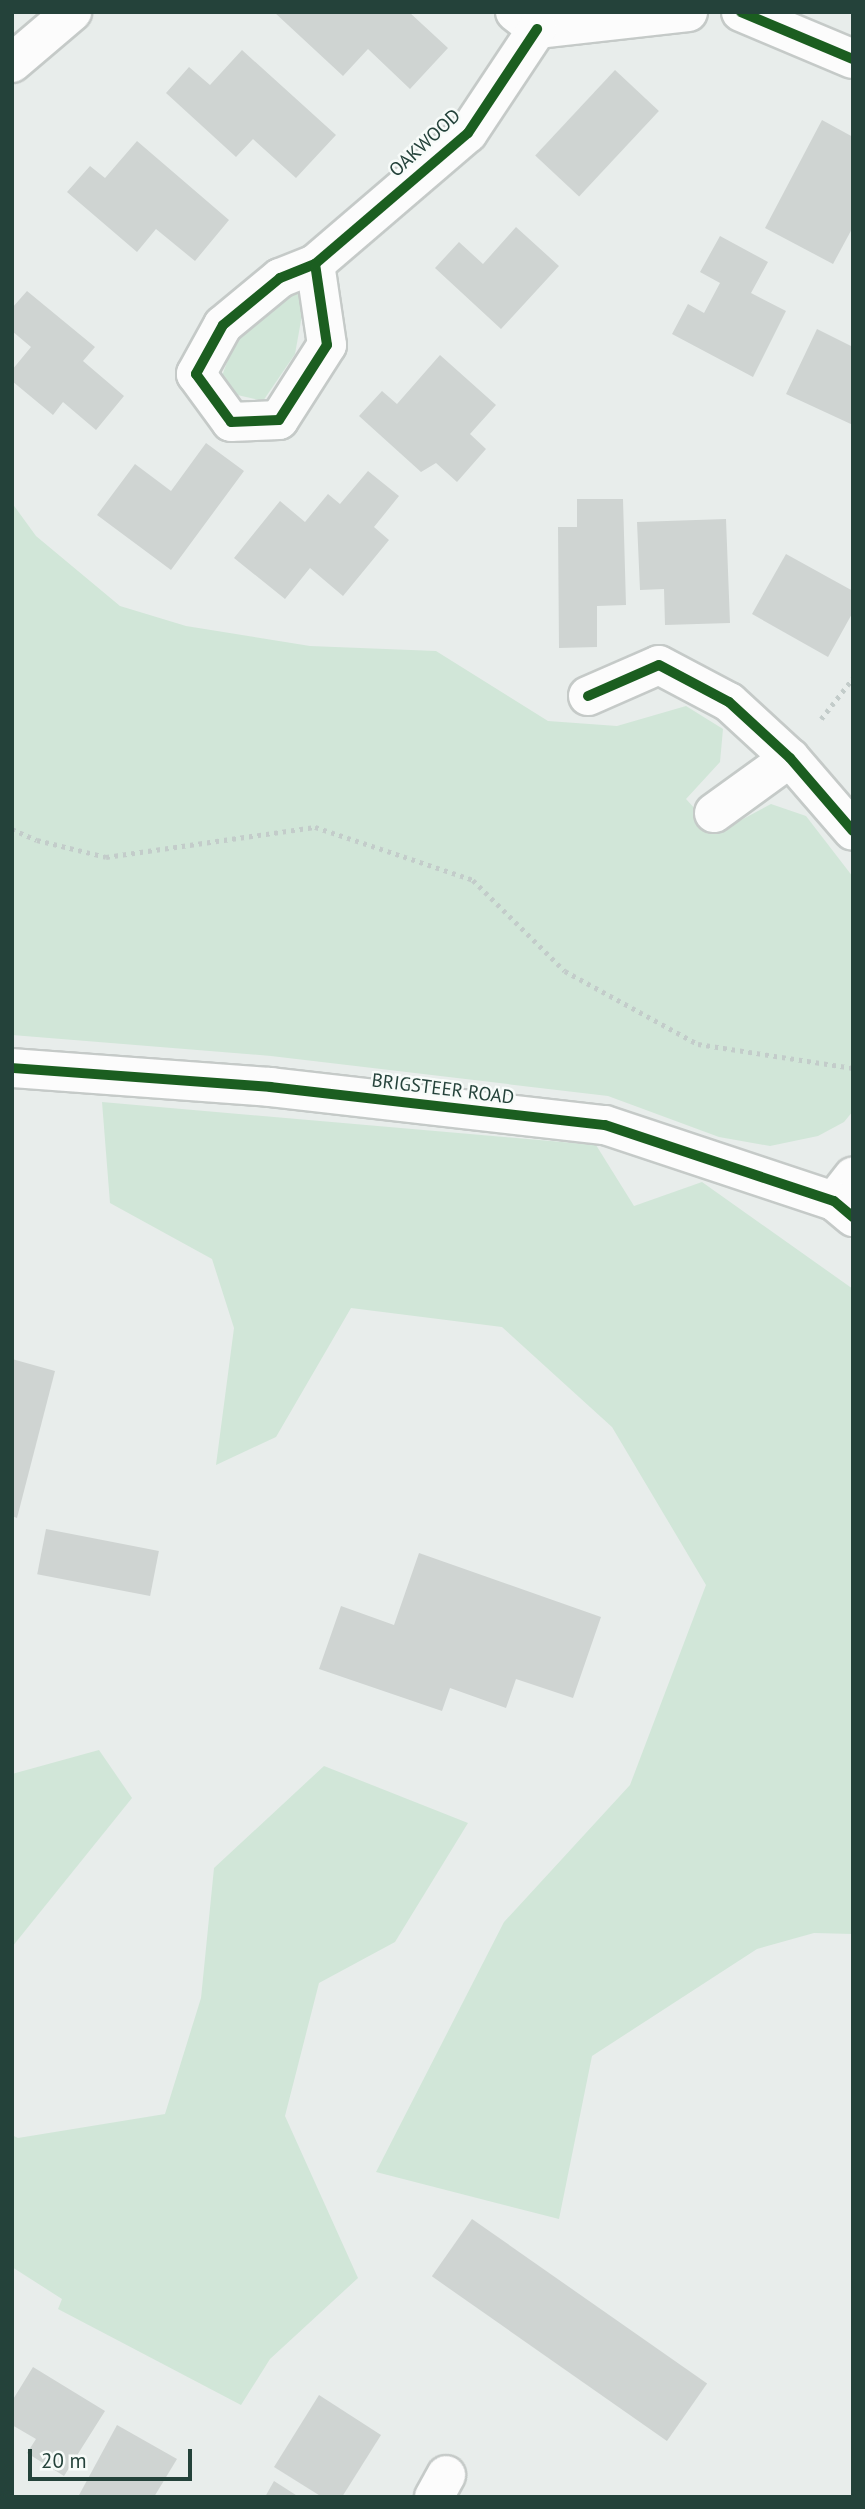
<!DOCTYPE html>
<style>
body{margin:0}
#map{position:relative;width:865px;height:2509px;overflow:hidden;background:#e8edeb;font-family:"PT Sans",sans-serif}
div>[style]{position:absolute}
.green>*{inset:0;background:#d1e6d8}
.building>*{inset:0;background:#cfd4d2;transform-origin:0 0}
.path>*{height:4.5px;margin-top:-2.25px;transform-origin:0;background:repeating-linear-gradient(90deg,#c3ccca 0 3.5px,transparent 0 8.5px)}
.roads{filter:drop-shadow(2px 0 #c5cac8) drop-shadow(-2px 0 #c5cac8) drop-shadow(0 2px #c5cac8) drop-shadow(0 -2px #c5cac8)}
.minor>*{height:38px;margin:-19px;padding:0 19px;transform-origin:19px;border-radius:19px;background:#fcfcfc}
.tertiary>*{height:38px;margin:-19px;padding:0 19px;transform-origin:19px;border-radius:19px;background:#fcfcfc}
.cycleway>*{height:10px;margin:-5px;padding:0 5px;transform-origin:5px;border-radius:5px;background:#1b5e20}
span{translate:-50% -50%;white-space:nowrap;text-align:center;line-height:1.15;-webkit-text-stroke:5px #f7fbf9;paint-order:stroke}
.street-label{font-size:19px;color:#24423a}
.frame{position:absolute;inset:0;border:14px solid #24423a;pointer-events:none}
.scale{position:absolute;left:28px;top:2449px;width:164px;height:32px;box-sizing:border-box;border:4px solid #24423a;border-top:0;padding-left:9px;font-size:21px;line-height:24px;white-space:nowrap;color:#24423a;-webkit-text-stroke:5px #f7fbf9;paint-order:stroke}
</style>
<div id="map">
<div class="green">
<i style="clip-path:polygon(283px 291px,306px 293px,295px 354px,263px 401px,233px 394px,222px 376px,232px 348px,254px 317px)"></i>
<i style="clip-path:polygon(12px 503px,36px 536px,120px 606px,186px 626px,310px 646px,436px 651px,548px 721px,617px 726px,686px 706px,723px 729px,720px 762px,686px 799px,717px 833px,771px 804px,806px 816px,853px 877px,853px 1111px,844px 1122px,818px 1136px,770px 1146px,719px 1137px,608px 1096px,271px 1056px,12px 1035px)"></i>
<i style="clip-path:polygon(102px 1102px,596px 1145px,634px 1206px,702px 1182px,853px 1289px,853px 1934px,814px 1933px,757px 1949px,592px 2056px,559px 2219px,376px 2172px,504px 1922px,630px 1785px,706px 1585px,612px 1427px,502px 1327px,351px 1308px,276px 1437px,216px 1465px,234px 1328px,212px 1259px,110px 1203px)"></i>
<i style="clip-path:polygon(99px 1750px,132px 1798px,12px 1947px,12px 1774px)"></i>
<i style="clip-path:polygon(324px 1766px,468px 1823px,395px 1942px,319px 1983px,285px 2116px,358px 2278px,270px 2359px,241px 2405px,58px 2309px,62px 2299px,12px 2267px,12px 2135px,18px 2138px,165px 2114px,201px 1998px,214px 1868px)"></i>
</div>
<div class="building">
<i style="clip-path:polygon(274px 12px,409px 12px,448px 48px,410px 89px,368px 49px,343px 76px)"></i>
<i style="clip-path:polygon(242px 50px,336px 135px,296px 178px,253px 139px,236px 157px,166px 93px,189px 67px,210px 85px)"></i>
<i style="left:615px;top:70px;width:60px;height:117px;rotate:43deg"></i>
<i style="clip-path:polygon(822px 120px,853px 137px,853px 227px,833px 264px,765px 228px)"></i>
<i style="clip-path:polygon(137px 141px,229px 220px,195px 261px,156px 229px,137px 252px,67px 192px,90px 166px,105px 178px)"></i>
<i style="clip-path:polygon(516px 227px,559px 266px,501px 329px,435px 268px,459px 242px,483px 264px)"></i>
<i style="clip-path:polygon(720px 236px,768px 262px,751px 293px,786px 311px,753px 377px,672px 334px,688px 304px,704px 313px,720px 283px,700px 272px)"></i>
<i style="clip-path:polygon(27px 291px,95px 347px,83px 361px,124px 396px,96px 430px,63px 402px,53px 415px,12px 381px,12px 370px,31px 347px,12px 331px,12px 308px)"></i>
<i style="clip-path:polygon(817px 329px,853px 347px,853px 425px,786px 394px)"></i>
<i style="clip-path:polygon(440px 355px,496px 405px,470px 434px,486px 449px,457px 482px,436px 463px,421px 472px,359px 416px,382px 391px,397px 404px)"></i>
<i style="clip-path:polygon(206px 443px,244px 471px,171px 570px,97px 515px,135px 464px,171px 491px)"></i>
<i style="clip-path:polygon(368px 471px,399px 496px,374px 527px,389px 540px,343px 596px,310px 568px,285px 599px,234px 558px,280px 501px,305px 522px,328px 494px,340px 504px)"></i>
<i style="clip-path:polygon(577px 499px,623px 499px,626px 605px,597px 606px,597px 647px,559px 648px,558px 527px,577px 527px)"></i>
<i style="clip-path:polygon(726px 519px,730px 623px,665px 625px,664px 589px,640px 590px,637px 522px)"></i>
<i style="clip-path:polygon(786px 554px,853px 591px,853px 612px,828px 657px,752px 614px)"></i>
<i style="clip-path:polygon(12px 1359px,55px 1371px,17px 1518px,12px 1516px)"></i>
<i style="left:46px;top:1529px;width:115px;height:46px;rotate:11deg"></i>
<i style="clip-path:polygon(419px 1553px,601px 1617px,573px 1698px,516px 1679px,506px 1708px,450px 1688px,442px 1711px,319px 1669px,341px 1606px,394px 1625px)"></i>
<i style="left:472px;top:2219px;width:287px;height:70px;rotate:35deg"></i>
<i style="clip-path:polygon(33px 2367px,105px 2411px,64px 2476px,27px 2453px,36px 2439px,12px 2425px,12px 2401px)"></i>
<i style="clip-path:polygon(319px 2395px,381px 2435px,342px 2497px,322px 2497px,274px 2467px)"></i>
<i style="clip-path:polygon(117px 2425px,177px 2459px,154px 2497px,78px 2497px)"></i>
<i style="clip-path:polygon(274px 2481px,299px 2497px,265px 2497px)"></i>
</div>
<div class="path">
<i style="left:821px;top:719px;width:52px;rotate:-52deg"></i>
<i style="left:12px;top:829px;width:27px;rotate:24deg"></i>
<i style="left:37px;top:840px;width:71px;rotate:13.8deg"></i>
<i style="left:106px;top:857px;width:211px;rotate:-8.2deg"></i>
<i style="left:315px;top:827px;width:167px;rotate:18.5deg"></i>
<i style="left:473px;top:880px;width:129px;rotate:44.7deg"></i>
<i style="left:565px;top:971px;width:152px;rotate:28.8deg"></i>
<i style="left:698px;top:1044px;width:157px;rotate:8.8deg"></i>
</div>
<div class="roads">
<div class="minor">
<i style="left:515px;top:12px;width:28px;rotate:38deg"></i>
<i style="left:537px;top:29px;width:152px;rotate:-6.4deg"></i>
<i style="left:741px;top:12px;width:121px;rotate:22.8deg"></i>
<i style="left:12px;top:63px;width:79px;rotate:-40.4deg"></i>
<i style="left:315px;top:264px;width:38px;rotate:158deg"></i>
<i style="left:280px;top:278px;width:74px;rotate:140.5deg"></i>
<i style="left:223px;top:325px;width:56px;rotate:118.9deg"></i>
<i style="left:196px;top:374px;width:59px;rotate:53.9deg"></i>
<i style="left:231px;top:422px;width:48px;rotate:-2.4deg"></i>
<i style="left:279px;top:420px;width:89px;rotate:-57.4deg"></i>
<i style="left:327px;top:345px;width:82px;rotate:-98.4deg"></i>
<i style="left:315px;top:264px;width:201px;rotate:-40.6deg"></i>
<i style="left:468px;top:133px;width:125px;rotate:-56.4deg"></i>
<i style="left:588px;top:696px;width:77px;rotate:-23.6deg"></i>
<i style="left:659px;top:665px;width:79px;rotate:27.9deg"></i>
<i style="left:729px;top:702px;width:83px;rotate:42.6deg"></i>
<i style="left:790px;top:758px;width:96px;rotate:49.2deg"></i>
<i style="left:714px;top:813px;width:94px;rotate:-35.9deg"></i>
<i style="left:834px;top:1201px;width:31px;rotate:-52deg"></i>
<i style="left:434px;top:2497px;width:25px;rotate:-61deg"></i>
</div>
<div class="tertiary">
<i style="left:12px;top:1068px;width:259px;rotate:4.2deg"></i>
<i style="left:270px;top:1087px;width:337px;rotate:6.5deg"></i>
<i style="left:605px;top:1125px;width:241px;rotate:18.4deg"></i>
<i style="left:834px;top:1201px;width:25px;rotate:40deg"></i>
</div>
</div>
<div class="cycleway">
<i style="left:741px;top:12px;width:121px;rotate:22.8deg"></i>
<i style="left:315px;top:264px;width:38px;rotate:158deg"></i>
<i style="left:280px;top:278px;width:74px;rotate:140.5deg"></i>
<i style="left:223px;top:325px;width:56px;rotate:118.9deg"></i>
<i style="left:196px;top:374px;width:59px;rotate:53.9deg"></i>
<i style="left:231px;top:422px;width:48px;rotate:-2.4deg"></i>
<i style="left:279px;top:420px;width:89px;rotate:-57.4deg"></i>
<i style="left:327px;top:345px;width:82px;rotate:-98.4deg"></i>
<i style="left:315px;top:264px;width:201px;rotate:-40.6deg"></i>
<i style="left:468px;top:133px;width:125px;rotate:-56.4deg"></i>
<i style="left:588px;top:696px;width:77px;rotate:-23.6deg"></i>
<i style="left:659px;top:665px;width:79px;rotate:27.9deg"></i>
<i style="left:729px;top:702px;width:83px;rotate:42.6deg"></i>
<i style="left:790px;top:758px;width:96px;rotate:49.2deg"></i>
<i style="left:12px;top:1068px;width:259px;rotate:4.2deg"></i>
<i style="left:270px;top:1087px;width:337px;rotate:6.5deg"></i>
<i style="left:605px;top:1125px;width:241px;rotate:18.4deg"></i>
<i style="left:834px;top:1201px;width:25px;rotate:40deg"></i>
</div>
<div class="street-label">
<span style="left:425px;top:143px;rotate:-43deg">OAKWOOD</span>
<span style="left:443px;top:1089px;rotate:7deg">BRIGSTEER ROAD</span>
</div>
<div class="frame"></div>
<div class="scale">20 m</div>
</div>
